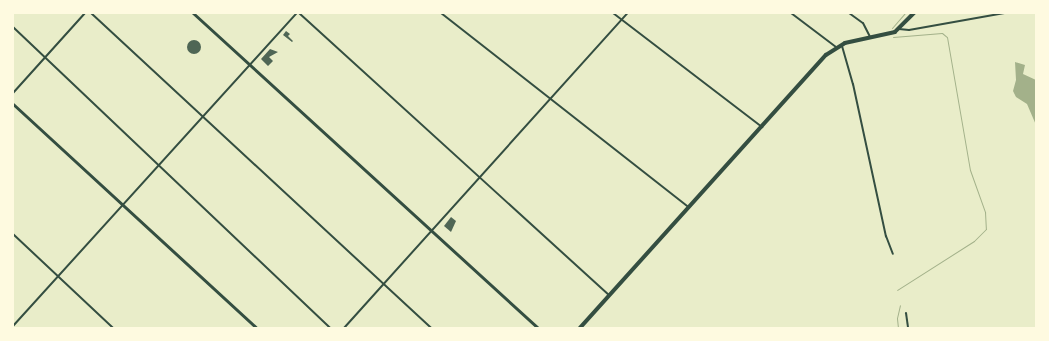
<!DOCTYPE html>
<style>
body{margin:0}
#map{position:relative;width:1049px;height:341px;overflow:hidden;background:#e9edc9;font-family:"Fira Sans Condensed",sans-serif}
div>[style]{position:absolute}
.water>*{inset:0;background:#a3b18a}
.stream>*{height:1px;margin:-0.5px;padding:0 0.5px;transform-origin:0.5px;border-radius:0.5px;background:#a3b18a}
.building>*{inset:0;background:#4f6655}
.round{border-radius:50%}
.minor>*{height:2px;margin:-1px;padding:0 1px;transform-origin:1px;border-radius:1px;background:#344e41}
.tertiary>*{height:3px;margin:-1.5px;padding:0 1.5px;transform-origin:1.5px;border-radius:1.5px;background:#344e41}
.secondary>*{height:3px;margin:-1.5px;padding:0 1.5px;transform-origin:1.5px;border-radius:1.5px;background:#344e41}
.primary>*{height:3.5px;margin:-1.75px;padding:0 1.75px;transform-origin:1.75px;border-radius:1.75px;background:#344e41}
span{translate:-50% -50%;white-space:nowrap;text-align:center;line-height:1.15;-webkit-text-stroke:3.5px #fefae0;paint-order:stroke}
.frame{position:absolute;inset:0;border:14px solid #fefae0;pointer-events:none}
</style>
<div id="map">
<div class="water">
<i style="clip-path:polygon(1015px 62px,1025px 65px,1023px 74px,1036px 80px,1036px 125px,1027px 104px,1016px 97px,1013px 91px,1016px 80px)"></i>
</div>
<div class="stream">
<i style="left:892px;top:28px;width:20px;rotate:-49deg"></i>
<i style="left:893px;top:37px;width:49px;rotate:-4.7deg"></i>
<i style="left:942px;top:33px;width:6px;rotate:39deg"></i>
<i style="left:947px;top:37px;width:135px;rotate:80.2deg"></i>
<i style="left:970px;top:170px;width:45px;rotate:70.3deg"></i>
<i style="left:985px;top:212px;width:17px;rotate:87deg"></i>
<i style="left:986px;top:229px;width:17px;rotate:135deg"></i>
<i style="left:974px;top:241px;width:91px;rotate:147.5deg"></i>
<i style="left:898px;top:328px;width:10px;rotate:-96deg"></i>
<i style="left:897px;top:318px;width:13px;rotate:-77deg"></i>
</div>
<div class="building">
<i style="clip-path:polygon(286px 31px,290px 34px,288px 36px,293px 41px,292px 42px,283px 35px)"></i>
<i class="round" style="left:187px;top:40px;width:14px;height:14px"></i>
<i style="clip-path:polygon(270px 49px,278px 52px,269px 57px,273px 61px,268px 66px,261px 59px)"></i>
<i style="clip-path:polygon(451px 217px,456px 221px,451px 232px,444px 226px)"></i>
</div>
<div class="minor">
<i style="left:91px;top:13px;width:463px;rotate:42.8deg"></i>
<i style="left:299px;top:13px;width:419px;rotate:42.3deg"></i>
<i style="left:441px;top:13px;width:314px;rotate:38.1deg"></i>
<i style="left:613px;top:13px;width:188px;rotate:37.4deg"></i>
<i style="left:791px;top:13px;width:56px;rotate:37.1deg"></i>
<i style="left:849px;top:13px;width:17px;rotate:36deg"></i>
<i style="left:863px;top:23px;width:16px;rotate:63deg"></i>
<i style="left:13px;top:27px;width:437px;rotate:43.5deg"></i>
<i style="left:899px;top:29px;width:10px;rotate:6deg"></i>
<i style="left:909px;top:30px;width:97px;rotate:-10.1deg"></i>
<i style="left:842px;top:46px;width:40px;rotate:74deg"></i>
<i style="left:853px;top:84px;width:156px;rotate:77.8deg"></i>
<i style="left:886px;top:236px;width:19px;rotate:69deg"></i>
<i style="left:13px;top:93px;width:108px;rotate:-48deg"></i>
<i style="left:13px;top:234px;width:137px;rotate:43.2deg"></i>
<i style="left:906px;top:313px;width:15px;rotate:82deg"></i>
<i style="left:13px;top:326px;width:423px;rotate:-47.8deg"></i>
<i style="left:344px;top:328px;width:424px;rotate:-48deg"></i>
</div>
<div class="tertiary">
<i style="left:193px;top:13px;width:467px;rotate:42.4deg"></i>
</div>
<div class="secondary">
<i style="left:13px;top:104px;width:331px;rotate:42.6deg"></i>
</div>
<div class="primary">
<i style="left:580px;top:328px;width:367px;rotate:-48deg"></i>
<i style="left:826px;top:55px;width:22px;rotate:-32deg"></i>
<i style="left:845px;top:43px;width:51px;rotate:-12.4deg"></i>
<i style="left:895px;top:32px;width:27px;rotate:-45deg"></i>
</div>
<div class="frame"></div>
</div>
